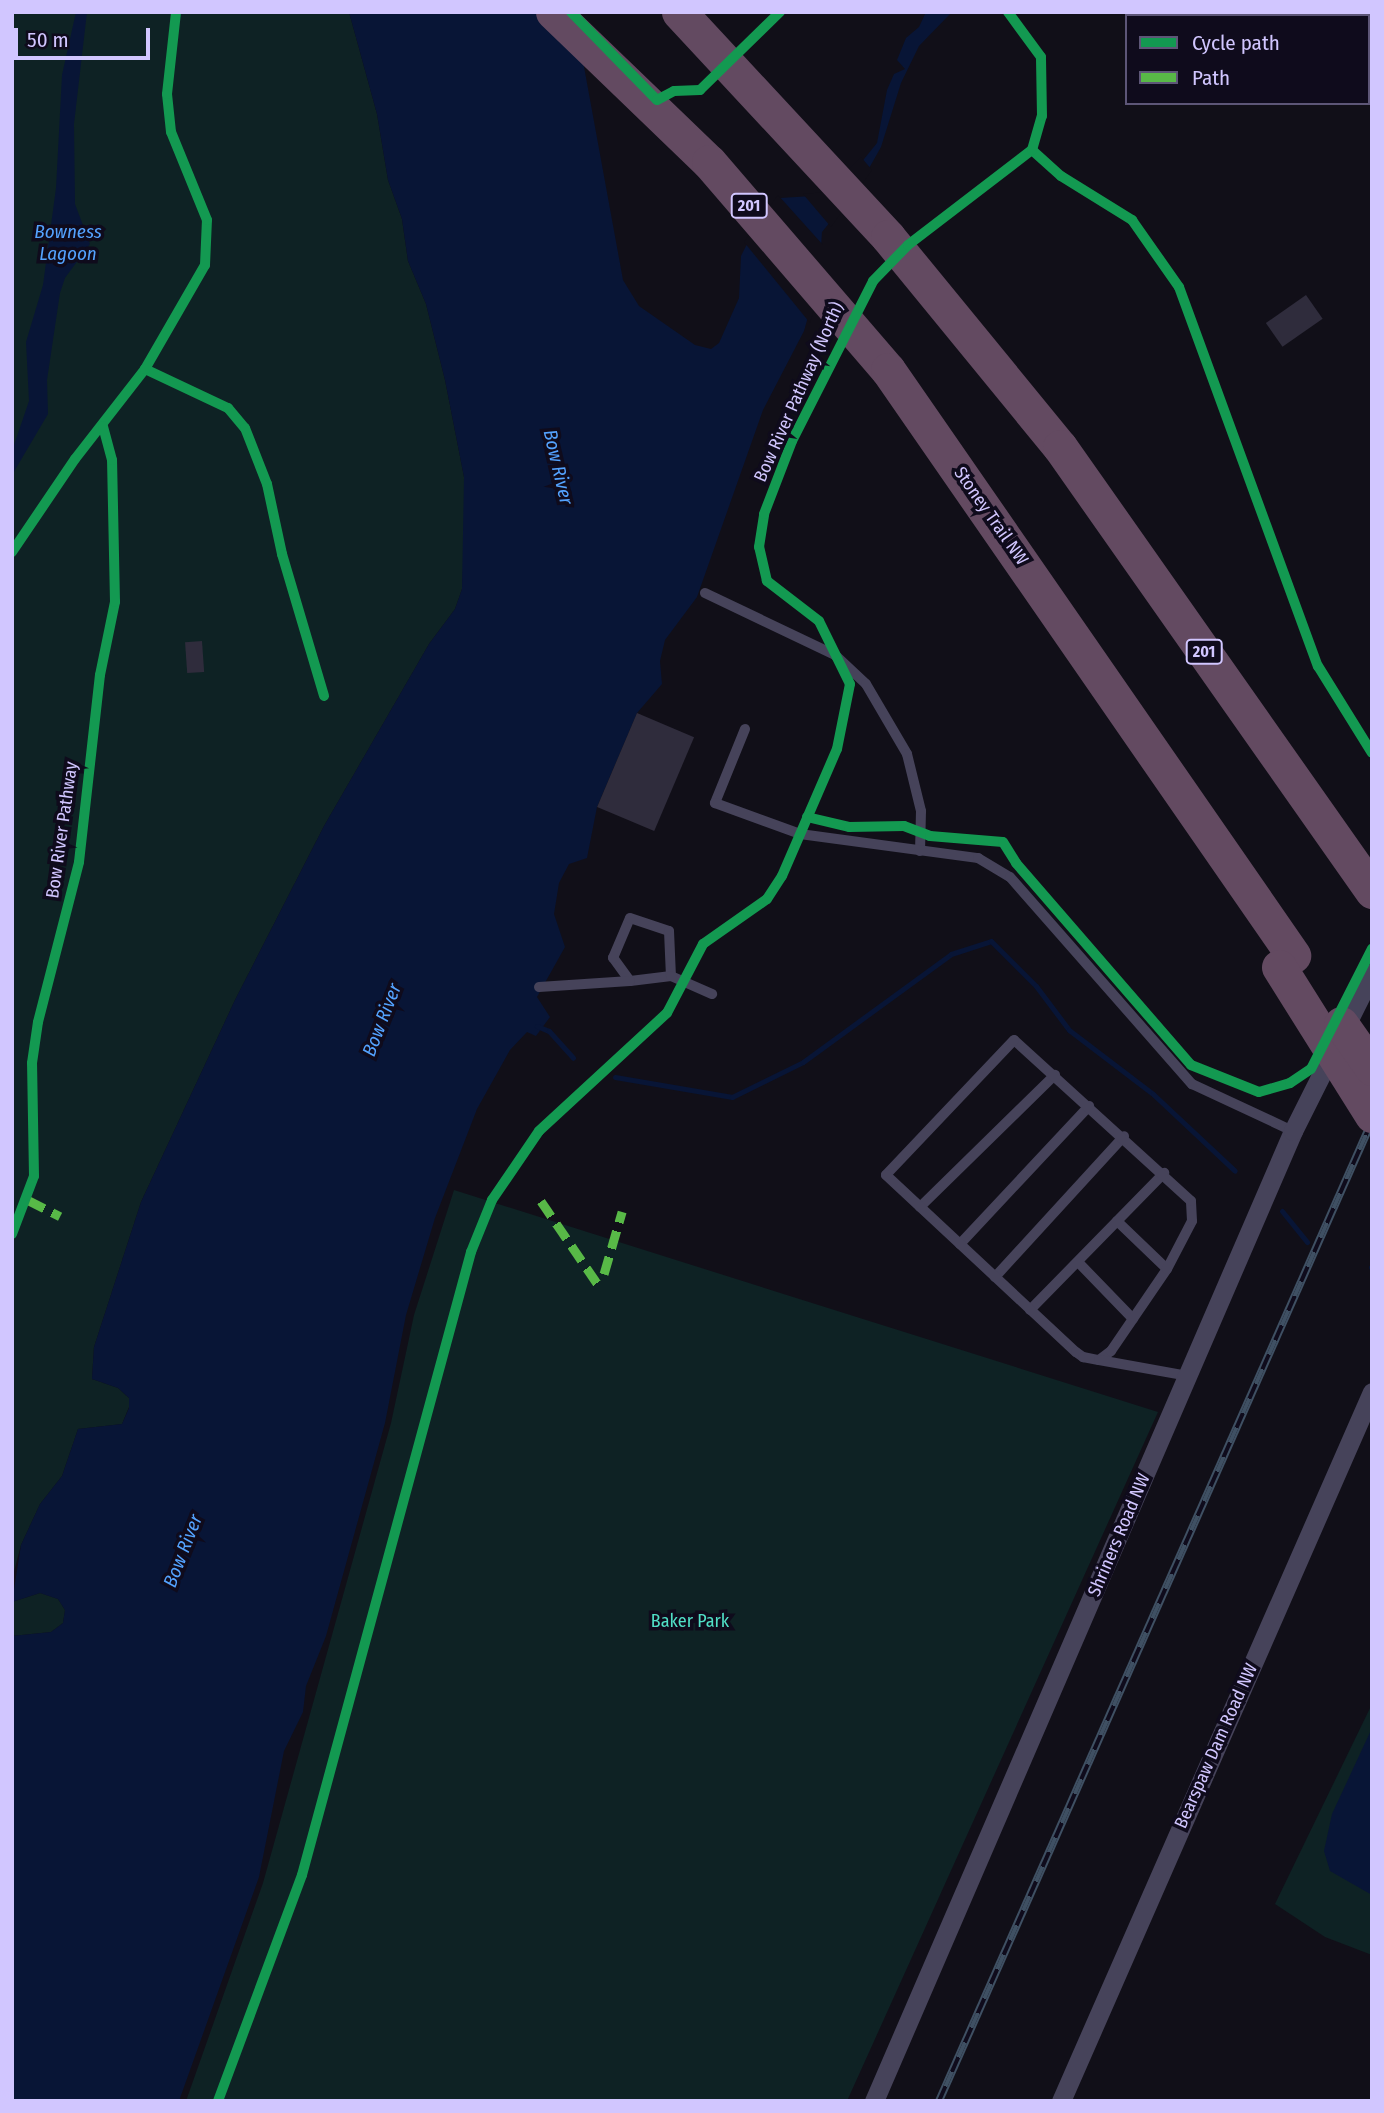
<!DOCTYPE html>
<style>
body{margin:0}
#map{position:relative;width:1384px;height:2113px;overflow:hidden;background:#110f18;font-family:"Fira Sans Condensed",sans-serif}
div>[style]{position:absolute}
.green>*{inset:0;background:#0e2224}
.water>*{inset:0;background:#081536}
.pier>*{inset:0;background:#110f18}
.stream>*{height:5px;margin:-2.5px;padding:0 2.5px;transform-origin:2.5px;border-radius:2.5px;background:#081536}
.building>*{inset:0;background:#2f2c3c;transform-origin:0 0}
.service>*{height:10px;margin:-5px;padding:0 5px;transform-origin:5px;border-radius:5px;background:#46435a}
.minor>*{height:19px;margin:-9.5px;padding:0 9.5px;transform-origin:9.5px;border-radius:9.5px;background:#46435a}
.motorway>*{height:35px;margin:-17.5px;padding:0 17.5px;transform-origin:17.5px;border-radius:17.5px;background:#634a61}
.rail>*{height:8px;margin-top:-4px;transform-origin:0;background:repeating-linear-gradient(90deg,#0f0b1c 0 16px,#3f5063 0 32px);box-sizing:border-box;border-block:2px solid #3f5063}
.motorway-bridge>*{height:35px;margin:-17.5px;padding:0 17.5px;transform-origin:17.5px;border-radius:17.5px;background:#634a61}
.quiet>*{height:9px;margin-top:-4.5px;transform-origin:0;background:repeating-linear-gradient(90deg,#58b947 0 18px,transparent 0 27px)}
.cycleway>*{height:10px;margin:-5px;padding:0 5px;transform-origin:5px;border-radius:5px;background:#139951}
span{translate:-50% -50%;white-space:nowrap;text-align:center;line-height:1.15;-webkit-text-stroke:7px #0f0b1c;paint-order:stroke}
.shield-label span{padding:2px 5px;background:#0f0b1c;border:2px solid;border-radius:5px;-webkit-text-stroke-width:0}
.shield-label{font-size:16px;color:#d1c6ff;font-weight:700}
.street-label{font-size:18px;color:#d1c6ff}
.park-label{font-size:18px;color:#51e0c7}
.water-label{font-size:19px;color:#54a3ff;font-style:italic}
.frame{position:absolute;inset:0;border:14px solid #d1c6ff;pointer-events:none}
.legend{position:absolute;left:1125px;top:14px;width:245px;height:91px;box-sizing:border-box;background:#0f0b1c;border:2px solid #5d5677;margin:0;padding:9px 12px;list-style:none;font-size:21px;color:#d1c6ff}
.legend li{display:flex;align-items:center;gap:14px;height:35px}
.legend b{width:35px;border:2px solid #5d5677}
.scale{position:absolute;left:14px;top:28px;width:136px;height:32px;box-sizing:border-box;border:4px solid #d1c6ff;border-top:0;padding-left:9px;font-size:21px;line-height:24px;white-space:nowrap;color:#d1c6ff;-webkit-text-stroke:5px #0f0b1c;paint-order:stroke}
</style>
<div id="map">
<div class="green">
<i style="clip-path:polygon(12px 12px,349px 12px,377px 114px,388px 180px,402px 219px,408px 261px,426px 304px,445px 380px,464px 477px,466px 510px,462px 589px,455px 609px,429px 644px,324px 826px,235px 1000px,141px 1202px,94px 1347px,92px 1379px,118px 1388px,129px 1398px,129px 1407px,122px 1424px,78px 1429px,62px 1476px,40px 1504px,21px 1545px,12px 1579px)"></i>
<i style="clip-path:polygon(454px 1190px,1158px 1412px,847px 2101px,186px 2101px,263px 1883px,391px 1423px,414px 1315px)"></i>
<i style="clip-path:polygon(40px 1593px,58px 1599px,65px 1610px,63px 1623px,51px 1632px,12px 1636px,12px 1602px)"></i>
<i style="clip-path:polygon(1372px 1704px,1372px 1955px,1325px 1937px,1275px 1904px)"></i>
</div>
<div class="water">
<i style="clip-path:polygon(76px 12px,87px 12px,74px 124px,75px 204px,90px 244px,65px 278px,60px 293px,47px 380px,48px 414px,12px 475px,12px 451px,29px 401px,26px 342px,43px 285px,56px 188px,62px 75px)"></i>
<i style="clip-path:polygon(349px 12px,574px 12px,623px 280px,639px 306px,695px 345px,711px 349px,719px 343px,739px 298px,741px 256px,751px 236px,780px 198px,828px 195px,847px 180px,877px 143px,887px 90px,894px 74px,905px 69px,897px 60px,906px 38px,919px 27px,926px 12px,952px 12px,919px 46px,901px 83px,881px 147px,859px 186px,822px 232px,819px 278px,804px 331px,763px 410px,697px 597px,665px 640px,660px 661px,662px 684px,637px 713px,597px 807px,587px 858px,569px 864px,559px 883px,554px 914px,565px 947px,537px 997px,550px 1017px,536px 1036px,527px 1032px,510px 1050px,477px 1109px,435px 1218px,406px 1315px,385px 1423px,326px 1636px,306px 1686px,303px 1712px,284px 1751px,259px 1877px,179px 2101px,12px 2101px,12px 1636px,51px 1632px,63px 1623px,65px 1610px,58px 1599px,40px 1593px,12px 1602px,21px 1545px,40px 1504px,62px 1476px,78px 1429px,122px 1424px,129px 1408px,129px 1398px,118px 1388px,92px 1379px,94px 1347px,141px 1202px,235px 1000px,324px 826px,429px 644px,455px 609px,462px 589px,464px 477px,445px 380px,426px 304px,408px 261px,402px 219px,388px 180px,377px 114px)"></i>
<i style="clip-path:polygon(1372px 1728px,1372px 1895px,1330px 1871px,1324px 1851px,1332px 1814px)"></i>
</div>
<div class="pier">
<i style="clip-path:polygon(861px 157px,872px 170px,831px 227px,803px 194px,826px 192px)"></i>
<i style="clip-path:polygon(778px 195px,823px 245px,823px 279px,810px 323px,744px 242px)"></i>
</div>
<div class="stream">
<i style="left:537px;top:1026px;width:13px;rotate:23deg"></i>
<i style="left:549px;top:1031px;width:36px;rotate:48deg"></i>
<i style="left:615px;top:1077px;width:119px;rotate:9.7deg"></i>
<i style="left:732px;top:1097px;width:79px;rotate:-26.2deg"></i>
<i style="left:803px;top:1062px;width:183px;rotate:-36.1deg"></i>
<i style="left:951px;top:954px;width:42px;rotate:-18deg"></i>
<i style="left:991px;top:941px;width:64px;rotate:45deg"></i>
<i style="left:1036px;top:986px;width:55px;rotate:53.1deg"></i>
<i style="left:1069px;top:1030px;width:106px;rotate:37.3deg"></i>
<i style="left:1153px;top:1094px;width:112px;rotate:43.2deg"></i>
<i style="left:1282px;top:1211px;width:40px;rotate:51deg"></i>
<i style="left:1371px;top:1267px;width:1px"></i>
</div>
<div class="building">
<i style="left:1306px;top:295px;width:29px;height:49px;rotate:55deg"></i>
<i style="left:202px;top:641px;width:31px;height:17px;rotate:86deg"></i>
<i style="left:637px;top:713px;width:62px;height:102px;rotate:23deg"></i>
</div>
<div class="service">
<i style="left:705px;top:593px;width:144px;rotate:25.5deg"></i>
<i style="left:835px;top:655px;width:42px;rotate:43.1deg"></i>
<i style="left:866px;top:684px;width:81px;rotate:59.6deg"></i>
<i style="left:907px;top:754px;width:59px;rotate:76.2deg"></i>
<i style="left:921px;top:811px;width:40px;rotate:91.4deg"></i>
<i style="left:745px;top:729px;width:80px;rotate:112.1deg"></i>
<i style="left:715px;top:803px;width:90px;rotate:20deg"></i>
<i style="left:800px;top:834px;width:180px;rotate:7.7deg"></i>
<i style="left:978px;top:858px;width:37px;rotate:31deg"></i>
<i style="left:1010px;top:877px;width:276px;rotate:48.7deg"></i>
<i style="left:1192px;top:1084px;width:111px;rotate:25deg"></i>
<i style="left:671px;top:976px;width:41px;rotate:173deg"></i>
<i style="left:630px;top:981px;width:29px;rotate:-126deg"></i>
<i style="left:613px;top:958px;width:43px;rotate:-67deg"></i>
<i style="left:630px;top:918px;width:41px;rotate:18.4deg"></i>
<i style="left:669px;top:931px;width:45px;rotate:87.5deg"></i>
<i style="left:671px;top:976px;width:45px;rotate:23.7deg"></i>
<i style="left:539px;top:987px;width:91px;rotate:-3.8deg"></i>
<i style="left:920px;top:1207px;width:189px;rotate:-44.4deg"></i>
<i style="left:1117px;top:1221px;width:69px;rotate:43.8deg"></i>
<i style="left:960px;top:1244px;width:189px;rotate:-46.9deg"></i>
<i style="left:1078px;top:1262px;width:79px;rotate:46deg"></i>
<i style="left:995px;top:1277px;width:191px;rotate:-47.5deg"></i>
<i style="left:1030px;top:1310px;width:192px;rotate:-45.6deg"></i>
<i style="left:1099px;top:1360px;width:15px;rotate:-37deg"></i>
<i style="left:1111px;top:1351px;width:99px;rotate:-55.7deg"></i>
<i style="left:1167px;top:1269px;width:54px;rotate:-62.5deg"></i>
<i style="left:1192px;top:1221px;width:20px;rotate:-93deg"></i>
<i style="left:1191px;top:1201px;width:239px;rotate:-137.7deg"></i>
<i style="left:1014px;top:1040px;width:186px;rotate:133.5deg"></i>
<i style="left:886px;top:1175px;width:260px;rotate:43deg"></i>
<i style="left:1076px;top:1352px;width:9px;rotate:36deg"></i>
<i style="left:1083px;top:1357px;width:16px;rotate:11deg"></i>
<i style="left:1099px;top:1360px;width:90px;rotate:10.2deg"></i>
</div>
<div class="minor">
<i style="left:874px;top:2101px;width:1057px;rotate:-66.64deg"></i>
<i style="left:1293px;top:1131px;width:177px;rotate:-63.4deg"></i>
<i style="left:1061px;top:2101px;width:774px;rotate:-66.32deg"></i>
</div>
<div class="motorway">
<i style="left:553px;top:12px;width:216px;rotate:43.9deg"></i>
<i style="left:709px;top:162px;width:274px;rotate:49.3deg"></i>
<i style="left:888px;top:370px;width:712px;rotate:55.3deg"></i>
<i style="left:679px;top:12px;width:307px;rotate:47.1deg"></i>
<i style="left:888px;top:237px;width:271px;rotate:50.7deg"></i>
<i style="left:1060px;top:447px;width:543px;rotate:54.9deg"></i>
</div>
<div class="rail">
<i style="left:939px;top:2101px;width:1071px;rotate:-66.16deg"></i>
</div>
<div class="motorway-bridge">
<i style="left:1279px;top:967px;width:175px;rotate:57.9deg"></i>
<i style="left:1341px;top:1024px;width:54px;rotate:54.8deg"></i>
</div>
<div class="quiet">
<i style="left:28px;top:1200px;width:36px;rotate:27deg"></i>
<i style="left:541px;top:1201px;width:107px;rotate:55.7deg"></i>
<i style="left:604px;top:1274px;width:65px;rotate:-73.8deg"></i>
</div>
<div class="cycleway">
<i style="left:571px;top:12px;width:123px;rotate:45.7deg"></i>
<i style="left:657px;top:100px;width:19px;rotate:-28deg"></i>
<i style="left:674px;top:91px;width:26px;rotate:-2deg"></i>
<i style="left:700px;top:90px;width:112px;rotate:-44.3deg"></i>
<i style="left:1032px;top:150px;width:39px;rotate:42deg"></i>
<i style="left:1061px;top:176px;width:84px;rotate:31.8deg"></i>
<i style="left:1132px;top:220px;width:82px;rotate:55deg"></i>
<i style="left:1179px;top:287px;width:404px;rotate:69.9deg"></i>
<i style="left:1318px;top:666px;width:102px;rotate:58.2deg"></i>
<i style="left:145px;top:369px;width:92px;rotate:25.2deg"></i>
<i style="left:228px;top:408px;width:26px;rotate:50deg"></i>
<i style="left:245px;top:428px;width:60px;rotate:68.6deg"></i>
<i style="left:267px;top:484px;width:72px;rotate:77.9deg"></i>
<i style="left:282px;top:554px;width:148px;rotate:73.5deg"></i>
<i style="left:12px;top:552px;width:112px;rotate:-55.9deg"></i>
<i style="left:75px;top:459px;width:114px;rotate:-52.1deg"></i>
<i style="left:145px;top:369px;width:120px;rotate:-60deg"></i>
<i style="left:205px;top:265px;width:45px;rotate:-87.5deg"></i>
<i style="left:207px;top:220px;width:95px;rotate:-112.2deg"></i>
<i style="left:171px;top:132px;width:38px;rotate:-96deg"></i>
<i style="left:167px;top:94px;width:82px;rotate:-83.7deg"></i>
<i style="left:807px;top:817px;width:43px;rotate:13.4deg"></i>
<i style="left:849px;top:827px;width:55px;rotate:-1deg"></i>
<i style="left:904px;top:826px;width:28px;rotate:21deg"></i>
<i style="left:930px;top:836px;width:73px;rotate:4.7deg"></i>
<i style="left:1003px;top:842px;width:25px;rotate:58deg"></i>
<i style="left:1016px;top:863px;width:267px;rotate:49.1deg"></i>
<i style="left:1191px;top:1065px;width:73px;rotate:21.7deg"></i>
<i style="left:1259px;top:1092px;width:32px;rotate:-16deg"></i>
<i style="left:1290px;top:1083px;width:25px;rotate:-34deg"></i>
<i style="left:1311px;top:1069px;width:135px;rotate:-63.1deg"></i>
<i style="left:12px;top:1234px;width:62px;rotate:-69.2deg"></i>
<i style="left:34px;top:1176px;width:113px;rotate:-91deg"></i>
<i style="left:32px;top:1063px;width:41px;rotate:-81.7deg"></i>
<i style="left:38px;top:1022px;width:165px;rotate:-75.6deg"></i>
<i style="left:79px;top:862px;width:188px;rotate:-83.6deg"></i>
<i style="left:100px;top:675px;width:75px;rotate:-78.4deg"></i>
<i style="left:115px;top:602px;width:142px;rotate:-91.2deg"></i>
<i style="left:112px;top:460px;width:35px;rotate:-105deg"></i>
<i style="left:218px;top:2101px;width:241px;rotate:-69.6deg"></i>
<i style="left:302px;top:1875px;width:646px;rotate:-74.82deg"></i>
<i style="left:471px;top:1252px;width:56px;rotate:-68deg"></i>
<i style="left:492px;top:1200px;width:83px;rotate:-55.7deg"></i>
<i style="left:539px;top:1131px;width:174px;rotate:-42.7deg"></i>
<i style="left:667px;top:1013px;width:78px;rotate:-62.4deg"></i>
<i style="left:703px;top:944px;width:78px;rotate:-35.1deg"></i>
<i style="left:767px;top:899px;width:27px;rotate:-57deg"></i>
<i style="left:782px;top:876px;width:138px;rotate:-66.6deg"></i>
<i style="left:837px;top:749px;width:66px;rotate:-78.7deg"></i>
<i style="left:850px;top:684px;width:70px;rotate:-116.2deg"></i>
<i style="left:819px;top:621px;width:66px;rotate:-142.4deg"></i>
<i style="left:767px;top:581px;width:35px;rotate:-103deg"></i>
<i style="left:759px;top:547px;width:33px;rotate:-81deg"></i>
<i style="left:764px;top:514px;width:78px;rotate:-69deg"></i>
<i style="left:792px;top:441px;width:179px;rotate:-63.1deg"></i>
<i style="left:873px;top:281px;width:50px;rotate:-45.8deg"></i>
<i style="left:908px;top:245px;width:156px;rotate:-37.5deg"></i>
<i style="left:1032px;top:150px;width:35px;rotate:-74deg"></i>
<i style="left:1042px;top:116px;width:59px;rotate:-91deg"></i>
<i style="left:1041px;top:57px;width:56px;rotate:-126.3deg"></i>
</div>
<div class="shield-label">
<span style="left:749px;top:206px">201</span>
<span style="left:1204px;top:652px">201</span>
</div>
<div class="street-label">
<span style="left:799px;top:392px;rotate:-66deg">Bow River Pathway (North)</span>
<span style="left:991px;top:516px;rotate:55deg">Stoney Trail NW</span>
<span style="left:62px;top:830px;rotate:-82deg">Bow River Pathway</span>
<span style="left:1119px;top:1535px;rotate:-67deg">Shriners Road NW</span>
<span style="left:1216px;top:1746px;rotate:-66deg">Bearspaw Dam Road NW</span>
</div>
<div class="park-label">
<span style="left:690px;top:1621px">Baker Park</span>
</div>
<div class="water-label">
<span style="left:68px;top:243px">Bowness<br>Lagoon</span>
<span style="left:558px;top:467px;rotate:77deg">Bow River</span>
<span style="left:382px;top:1020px;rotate:-69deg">Bow River</span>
<span style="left:183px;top:1551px;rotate:-69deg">Bow River</span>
</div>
<div class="frame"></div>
<ul class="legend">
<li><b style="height:9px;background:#139951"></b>Cycle path</li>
<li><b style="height:9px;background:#58b947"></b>Path</li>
</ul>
<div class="scale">50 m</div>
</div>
